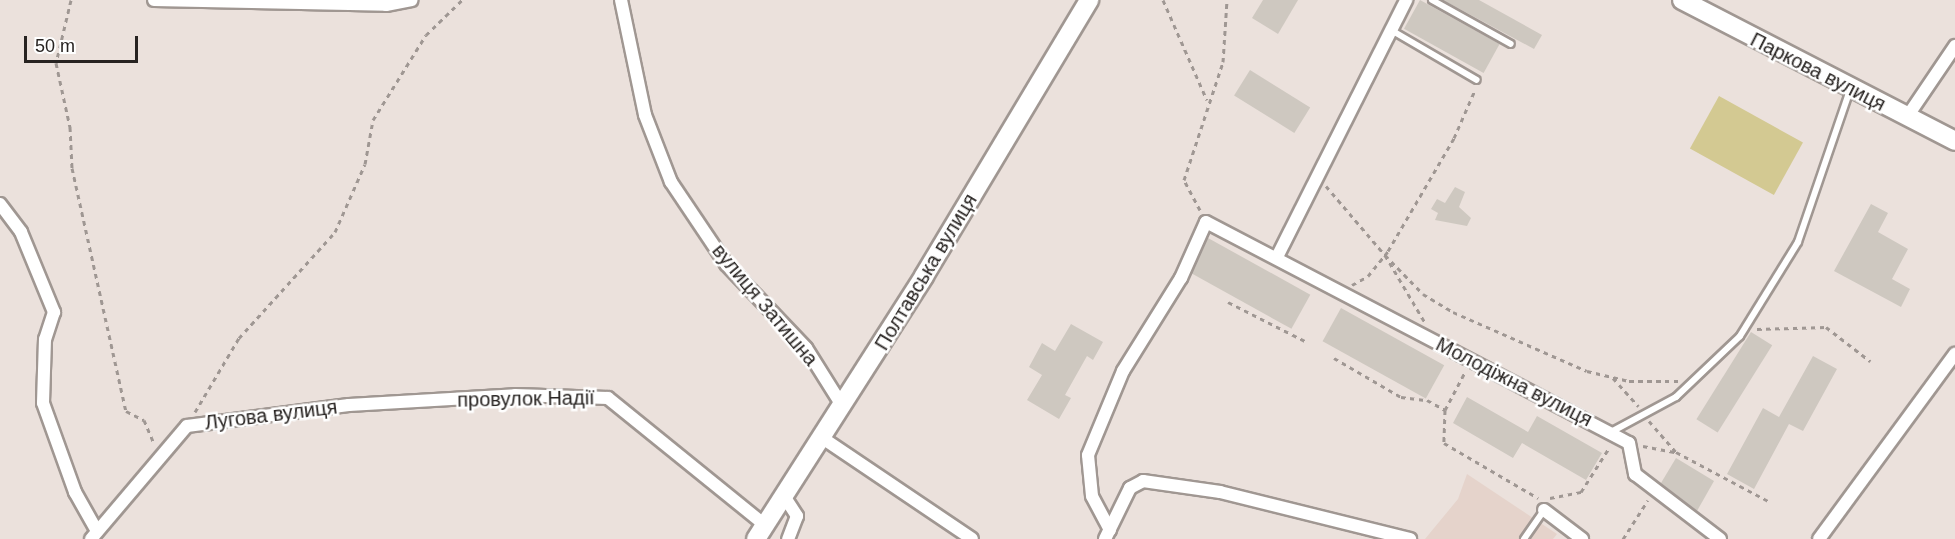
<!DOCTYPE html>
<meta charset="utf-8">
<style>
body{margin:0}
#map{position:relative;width:1955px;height:539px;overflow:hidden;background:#ebe1dc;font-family:Arial,sans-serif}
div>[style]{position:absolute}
.built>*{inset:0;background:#e5d3cb}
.green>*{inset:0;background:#d3c992;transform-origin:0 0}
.building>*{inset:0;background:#cec8c0;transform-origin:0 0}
.path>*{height:3px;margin-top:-1.5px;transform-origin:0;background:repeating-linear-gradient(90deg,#9f9793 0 4.5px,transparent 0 9px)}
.roads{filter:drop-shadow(2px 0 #a09792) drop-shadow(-2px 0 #a09792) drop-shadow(0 2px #a09792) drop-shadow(0 -2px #a09792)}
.lane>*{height:6px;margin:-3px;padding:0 3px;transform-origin:3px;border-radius:3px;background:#fff}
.street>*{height:12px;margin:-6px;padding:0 6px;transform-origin:6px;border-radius:6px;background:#fff}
.secondary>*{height:18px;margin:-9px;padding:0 9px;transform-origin:9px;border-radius:9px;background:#fff}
span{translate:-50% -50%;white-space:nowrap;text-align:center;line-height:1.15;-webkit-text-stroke:5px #fff;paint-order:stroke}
.street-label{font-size:20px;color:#272321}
.scale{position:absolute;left:24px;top:36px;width:114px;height:27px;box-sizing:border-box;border:3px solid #272321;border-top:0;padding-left:8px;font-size:18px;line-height:21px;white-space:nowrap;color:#272321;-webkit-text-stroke:4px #fff;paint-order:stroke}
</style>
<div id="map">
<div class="built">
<i style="clip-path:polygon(1467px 474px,1557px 534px,1553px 539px,1425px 539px,1458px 499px)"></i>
</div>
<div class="green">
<i style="left:1719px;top:96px;width:96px;height:60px;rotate:29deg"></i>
</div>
<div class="building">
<i style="clip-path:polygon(1263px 0,1298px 0,1278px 34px,1252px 18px)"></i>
<i style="left:1420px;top:0;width:91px;height:33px;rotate:29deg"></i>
<i style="clip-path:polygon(1443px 0,1479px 0,1542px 35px,1534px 49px)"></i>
<i style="left:1250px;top:70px;width:71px;height:30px;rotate:32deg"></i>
<i style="clip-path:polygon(1455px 187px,1465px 192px,1459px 207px,1471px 218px,1467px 226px,1435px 220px,1438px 213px,1431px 209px,1437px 199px,1445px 203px)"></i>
<i style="clip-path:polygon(1871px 204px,1888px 213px,1878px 232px,1908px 249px,1892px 279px,1910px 289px,1901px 307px,1834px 271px)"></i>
<i style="left:1208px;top:238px;width:117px;height:39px;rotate:29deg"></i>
<i style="left:1341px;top:308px;width:118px;height:38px;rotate:29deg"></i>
<i style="clip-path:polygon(1071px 324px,1103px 342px,1093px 360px,1087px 356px,1065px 395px,1071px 398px,1059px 419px,1027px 400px,1042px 375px,1029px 367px,1042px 343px,1055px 351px)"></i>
<i style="left:1751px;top:332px;width:25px;height:103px;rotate:32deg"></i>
<i style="clip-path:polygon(1813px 356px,1837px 369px,1803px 431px,1789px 424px,1754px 489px,1727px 474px,1763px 408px,1779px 417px)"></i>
<i style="clip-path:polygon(1467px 397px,1528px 432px,1537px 416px,1602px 453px,1586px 480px,1522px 443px,1513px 458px,1453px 423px)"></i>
<i style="clip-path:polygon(1676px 458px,1714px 481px,1697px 511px,1661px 483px)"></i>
</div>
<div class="path">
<i style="left:71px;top:0;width:65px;rotate:103.4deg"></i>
<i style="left:56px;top:63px;width:66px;rotate:77.7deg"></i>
<i style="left:70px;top:127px;width:41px;rotate:87.2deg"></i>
<i style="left:72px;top:168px;width:249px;rotate:77.5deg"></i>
<i style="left:126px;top:411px;width:20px;rotate:27deg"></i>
<i style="left:144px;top:420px;width:26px;rotate:67deg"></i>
<i style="left:1163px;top:0;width:109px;rotate:66.3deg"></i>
<i style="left:1326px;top:186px;width:91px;rotate:49.5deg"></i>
<i style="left:1385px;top:255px;width:77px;rotate:59.4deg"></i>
<i style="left:1200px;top:210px;width:34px;rotate:-118deg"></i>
<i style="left:1184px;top:180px;width:124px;rotate:-71.7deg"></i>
<i style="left:1223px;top:62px;width:62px;rotate:-86.3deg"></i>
<i style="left:1385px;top:255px;width:54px;rotate:45.7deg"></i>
<i style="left:1423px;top:294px;width:35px;rotate:31deg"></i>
<i style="left:1453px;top:312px;width:146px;rotate:23.8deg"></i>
<i style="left:1587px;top:371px;width:43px;rotate:13.4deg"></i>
<i style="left:1629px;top:381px;width:49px"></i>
<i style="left:1352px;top:285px;width:18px;rotate:-29deg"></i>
<i style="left:1368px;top:276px;width:32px;rotate:-51deg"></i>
<i style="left:1388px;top:251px;width:131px;rotate:-59.7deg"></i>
<i style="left:1454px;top:138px;width:52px;rotate:-66.4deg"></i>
<i style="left:1228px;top:302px;width:86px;rotate:26.9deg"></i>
<i style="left:1757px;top:329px;width:69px;rotate:-1.7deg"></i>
<i style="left:1826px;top:327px;width:56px;rotate:37.7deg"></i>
<i style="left:1334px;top:358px;width:78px;rotate:30.2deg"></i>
<i style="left:1401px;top:397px;width:26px;rotate:7deg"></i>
<i style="left:1427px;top:400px;width:21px;rotate:29deg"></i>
<i style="left:1445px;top:410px;width:33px;rotate:92deg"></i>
<i style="left:1444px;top:443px;width:109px;rotate:30.3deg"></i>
<i style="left:1613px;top:378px;width:38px;rotate:48deg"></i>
<i style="left:1445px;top:410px;width:43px;rotate:-62.2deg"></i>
<i style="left:195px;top:412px;width:86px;rotate:-59.3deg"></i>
<i style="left:239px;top:338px;width:143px;rotate:-47.8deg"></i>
<i style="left:335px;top:232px;width:74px;rotate:-66.2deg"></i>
<i style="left:365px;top:164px;width:45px;rotate:-79.7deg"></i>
<i style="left:373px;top:120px;width:100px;rotate:-58.1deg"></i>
<i style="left:426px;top:35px;width:50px;rotate:-44.2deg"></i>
<i style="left:1649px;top:421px;width:41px;rotate:48.9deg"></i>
<i style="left:1676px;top:452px;width:106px;rotate:28deg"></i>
<i style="left:1643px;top:446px;width:33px;rotate:11deg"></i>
<i style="left:1550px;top:498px;width:32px;rotate:-11deg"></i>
<i style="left:1581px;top:492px;width:52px;rotate:-57.5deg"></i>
<i style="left:1623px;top:539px;width:46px;rotate:-57.3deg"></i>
</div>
<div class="roads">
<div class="lane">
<i style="left:1432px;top:0;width:90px;rotate:29.1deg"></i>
<i style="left:1391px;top:30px;width:99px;rotate:30.2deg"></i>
<i style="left:1611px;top:432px;width:74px;rotate:-28.3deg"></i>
<i style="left:1676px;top:397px;width:88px;rotate:-43.6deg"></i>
<i style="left:1740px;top:336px;width:110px;rotate:-58.3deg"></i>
<i style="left:1798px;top:242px;width:161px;rotate:-71.1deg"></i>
<i style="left:1524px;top:539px;width:35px;rotate:-55deg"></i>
</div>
<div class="street">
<i style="left:154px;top:0;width:232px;rotate:1.2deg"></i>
<i style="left:386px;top:5px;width:26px;rotate:-11deg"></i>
<i style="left:621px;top:0;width:117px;rotate:78.2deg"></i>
<i style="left:645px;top:115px;width:72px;rotate:68.8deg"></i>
<i style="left:671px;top:182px;width:99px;rotate:56.1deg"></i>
<i style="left:726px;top:264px;width:116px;rotate:46.4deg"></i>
<i style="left:806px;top:348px;width:70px;rotate:57.9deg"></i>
<i style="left:1907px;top:117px;width:86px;rotate:-55.9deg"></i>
<i style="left:0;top:204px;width:35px;rotate:53deg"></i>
<i style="left:21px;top:232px;width:87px;rotate:67.6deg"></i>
<i style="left:54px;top:312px;width:28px;rotate:108deg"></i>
<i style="left:45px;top:339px;width:64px;rotate:91.8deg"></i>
<i style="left:43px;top:403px;width:95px;rotate:70.2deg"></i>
<i style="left:75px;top:492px;width:45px;rotate:60.6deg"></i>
<i style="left:1277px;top:257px;width:288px;rotate:-63.3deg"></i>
<i style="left:821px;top:437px;width:182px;rotate:34deg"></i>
<i style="left:784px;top:496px;width:24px;rotate:57deg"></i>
<i style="left:797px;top:516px;width:25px;rotate:111deg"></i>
<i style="left:1544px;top:510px;width:48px;rotate:37.3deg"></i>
<i style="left:1110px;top:530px;width:38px;rotate:-118deg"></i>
<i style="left:1092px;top:496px;width:41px;rotate:-95.6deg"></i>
<i style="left:1088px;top:455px;width:91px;rotate:-67.4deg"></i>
<i style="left:1123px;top:371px;width:110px;rotate:-58.1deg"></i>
<i style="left:1181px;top:278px;width:61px;rotate:-65.9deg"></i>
<i style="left:1206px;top:222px;width:477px;rotate:27.6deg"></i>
<i style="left:1629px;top:443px;width:32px;rotate:79deg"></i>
<i style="left:1635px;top:474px;width:107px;rotate:37.4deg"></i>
<i style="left:91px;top:539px;width:148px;rotate:-49.7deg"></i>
<i style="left:187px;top:426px;width:163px;rotate:-7.4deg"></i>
<i style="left:349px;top:405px;width:166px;rotate:-3.4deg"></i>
<i style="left:515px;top:395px;width:93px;rotate:1.8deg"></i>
<i style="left:608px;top:398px;width:202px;rotate:39deg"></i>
<i style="left:1105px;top:539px;width:57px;rotate:-63.9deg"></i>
<i style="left:1130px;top:488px;width:15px;rotate:-28deg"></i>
<i style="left:1143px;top:481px;width:78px;rotate:8.1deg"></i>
<i style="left:1220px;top:492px;width:196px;rotate:13.9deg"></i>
<i style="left:1819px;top:539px;width:230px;rotate:-53.7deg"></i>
</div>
<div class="secondary">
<i style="left:1682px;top:0;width:307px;rotate:27.3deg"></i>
<i style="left:756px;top:539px;width:312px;rotate:-57.4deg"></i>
<i style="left:924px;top:276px;width:322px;rotate:-59.1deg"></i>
</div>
</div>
<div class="street-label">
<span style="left:1818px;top:72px;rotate:27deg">Паркова вулиця</span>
<span style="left:926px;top:272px;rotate:-59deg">Полтавська вулиця</span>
<span style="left:765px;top:305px;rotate:50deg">вулиця Затишна</span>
<span style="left:1514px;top:382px;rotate:27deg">Молодіжна вулиця</span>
<span style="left:526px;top:399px;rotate:-1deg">провулок Надії</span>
<span style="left:271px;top:415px;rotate:-7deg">Лугова вулиця</span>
</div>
<div class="scale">50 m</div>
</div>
